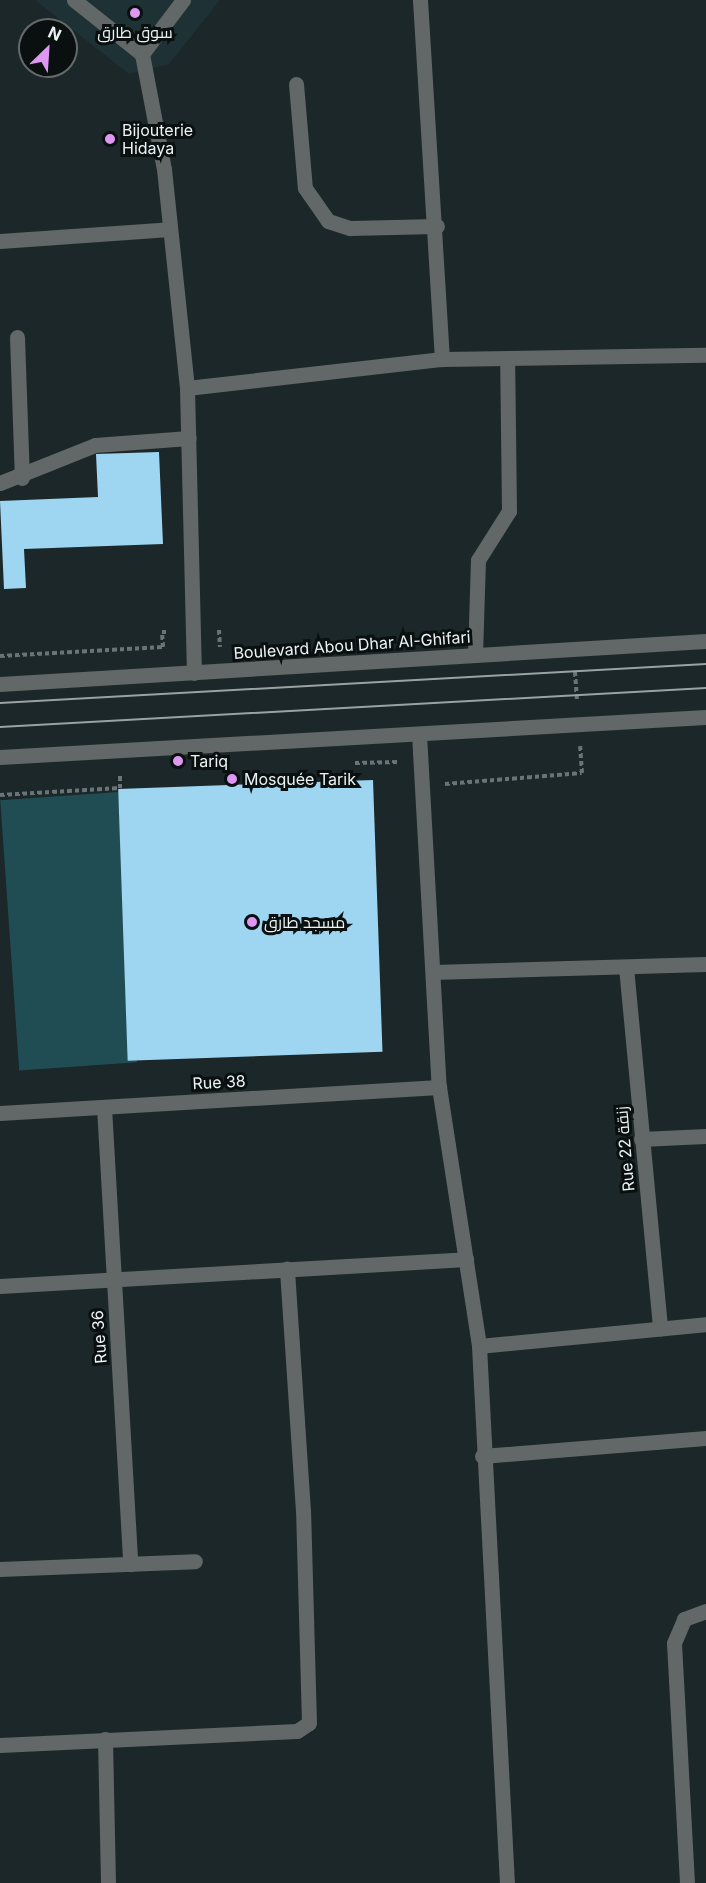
<!DOCTYPE html>
<meta charset="utf-8">
<style>
body{margin:0}
#map{position:relative;width:706px;height:1883px;overflow:hidden;background:#1c2729;font-family:Inter,Cairo,sans-serif}
div>[style]{position:absolute}
.built>*{inset:0;background:#1e3235}
.green>*{inset:0;background:#204d54;transform-origin:0 0}
.building>*{inset:0;background:#9ed5f1;transform-origin:0 0}
.path>*{height:4px;margin-top:-2px;transform-origin:0;background:repeating-linear-gradient(90deg,#6a7476 0 4.5px,transparent 0 7.5px)}
.minor>*{height:15px;margin:-7.5px;padding:0 7.5px;transform-origin:7.5px;border-radius:7.5px;background:#626767}
.tram>*{height:1.5px;margin:-0.75px;padding:0 0.75px;transform-origin:0.75px;border-radius:0.75px;background:#9aa3a4}
.dots>*{width:16px;height:16px;translate:-50% -50%;box-sizing:border-box;border:3px solid #0a0f10;border-radius:50%}
span{translate:-50% -50%;white-space:nowrap;text-align:center;line-height:1.15;-webkit-text-stroke:6px #0a0f10;paint-order:stroke}
.poi-label{font-size:16px;color:#ebf3f4}
.left{translate:0 -50%;text-align:left}
.street-label{font-size:16px;color:#ebf3f4}
.north{position:absolute;left:18px;top:18px;width:60px;height:60px;box-sizing:border-box;background:#0a0f10;border:2px solid #646a6b;border-radius:50%;rotate:25deg;font-size:16px;font-weight:700;line-height:24px;text-align:center;color:#ebf3f4}
.north::after{content:'';display:block;margin:auto;width:21px;height:27px;background:#de98f2;clip-path:polygon(50% 0,100% 100%,50% 72%,0 100%)}
</style>
<div id="map">
<div class="built">
<i style="clip-path:polygon(35px 0,220px 0,169px 64px,129px 74px)"></i>
</div>
<div class="green">
<i style="left:118px;top:792px;width:271px;height:118px;rotate:86deg"></i>
</div>
<div class="building">
<i style="clip-path:polygon(159px 452px,163px 544px,24px 549px,26px 588px,4px 589px,0 501px,98px 497px,96px 454px)"></i>
<i style="left:373px;top:780px;width:272px;height:255px;rotate:88deg"></i>
</div>
<div class="path">
<i style="left:219px;top:630px;width:17px;rotate:87deg"></i>
<i style="left:0;top:656px;width:163px;rotate:-3.2deg"></i>
<i style="left:163px;top:647px;width:15px;rotate:-94deg"></i>
<i style="left:162px;top:632px;width:7px"></i>
<i style="left:575px;top:672px;width:28px;rotate:86deg"></i>
<i style="left:355px;top:763px;width:43px;rotate:-1.3deg"></i>
<i style="left:445px;top:784px;width:137px;rotate:-4.6deg"></i>
<i style="left:582px;top:773px;width:27px;rotate:-94deg"></i>
<i style="left:0;top:795px;width:120px;rotate:-3.3deg"></i>
<i style="left:120px;top:788px;width:15px;rotate:-90deg"></i>
</div>
<div class="minor">
<i style="left:74px;top:0;width:87px;rotate:38.5deg"></i>
<i style="left:183px;top:0;width:68px;rotate:127.2deg"></i>
<i style="left:142px;top:54px;width:117px;rotate:79.2deg"></i>
<i style="left:164px;top:169px;width:220px;rotate:84deg"></i>
<i style="left:187px;top:388px;width:285px;rotate:88.6deg"></i>
<i style="left:420px;top:0;width:360px;rotate:86.5deg"></i>
<i style="left:296px;top:84px;width:104px;rotate:85.1deg"></i>
<i style="left:305px;top:188px;width:40px;rotate:55.1deg"></i>
<i style="left:328px;top:221px;width:23px;rotate:18deg"></i>
<i style="left:350px;top:228px;width:87px;rotate:-1.3deg"></i>
<i style="left:0;top:241px;width:170px;rotate:-4deg"></i>
<i style="left:17px;top:337px;width:141px;rotate:88deg"></i>
<i style="left:187px;top:388px;width:257px;rotate:-6.5deg"></i>
<i style="left:442px;top:359px;width:264px;rotate:-0.9deg"></i>
<i style="left:0;top:483px;width:102px;rotate:-21.8deg"></i>
<i style="left:95px;top:445px;width:94px;rotate:-4.3deg"></i>
<i style="left:475px;top:655px;width:95px;rotate:-88.2deg"></i>
<i style="left:478px;top:560px;width:58px;rotate:-57.7deg"></i>
<i style="left:509px;top:511px;width:153px;rotate:-90.7deg"></i>
<i style="left:0;top:684px;width:707px;rotate:-3.49deg"></i>
<i style="left:419px;top:734px;width:354px;rotate:86.8deg"></i>
<i style="left:439px;top:1087px;width:262px;rotate:81.2deg"></i>
<i style="left:479px;top:1346px;width:538px;rotate:87.02deg"></i>
<i style="left:0;top:757px;width:707px;rotate:-3.24deg"></i>
<i style="left:626px;top:967px;width:363px;rotate:84.6deg"></i>
<i style="left:433px;top:972px;width:273px;rotate:-1.7deg"></i>
<i style="left:104px;top:1107px;width:458px;rotate:86.7deg"></i>
<i style="left:0;top:1113px;width:440px;rotate:-3.4deg"></i>
<i style="left:641px;top:1139px;width:65px;rotate:-2.6deg"></i>
<i style="left:0;top:1286px;width:467px;rotate:-3.3deg"></i>
<i style="left:479px;top:1346px;width:228px;rotate:-5.5deg"></i>
<i style="left:482px;top:1456px;width:225px;rotate:-4.6deg"></i>
<i style="left:0;top:1569px;width:195px;rotate:-2.3deg"></i>
<i style="left:105px;top:1739px;width:144px;rotate:88.8deg"></i>
<i style="left:0;top:1745px;width:297px;rotate:-2.7deg"></i>
<i style="left:297px;top:1731px;width:14px;rotate:-34deg"></i>
<i style="left:309px;top:1723px;width:212px;rotate:-91.6deg"></i>
<i style="left:303px;top:1511px;width:243px;rotate:-93.8deg"></i>
<i style="left:687px;top:1883px;width:240px;rotate:-93.1deg"></i>
<i style="left:674px;top:1643px;width:26px;rotate:-67deg"></i>
<i style="left:684px;top:1619px;width:23px;rotate:-20deg"></i>
</div>
<div class="tram">
<i style="left:0;top:703px;width:707px;rotate:-3.16deg"></i>
<i style="left:0;top:727px;width:707px;rotate:-3.16deg"></i>
</div>
<div class="dots">
<i style="left:135px;top:13px;background:#de98f2"></i>
<i style="left:110px;top:139px;background:#de98f2"></i>
<i style="left:178px;top:761px;background:#de98f2"></i>
<i style="left:232px;top:779px;background:#de98f2"></i>
<i style="left:252px;top:922px;background:#de98f2"></i>
</div>
<div class="poi-label">
<span style="left:135px;top:32px">سوق طارق</span>
<span class="left" style="left:122px;top:139px">Bijouterie<br>Hidaya</span>
<span class="left" style="left:190px;top:761px">Tariq</span>
<span class="left" style="left:244px;top:779px">Mosquée Tarik</span>
<span class="left" style="left:264px;top:922px">مسجد طارق</span>
</div>
<div class="street-label">
<span style="left:352px;top:645px;rotate:-4deg">Boulevard Abou Dhar Al-Ghifari</span>
<span style="left:219px;top:1082px;rotate:-3deg">Rue 38</span>
<span style="left:625px;top:1149px;rotate:-95deg">Rue 22 زنقة</span>
<span style="left:99px;top:1337px;rotate:-94deg">Rue 36</span>
</div>
<div class="north">N</div>
</div>
